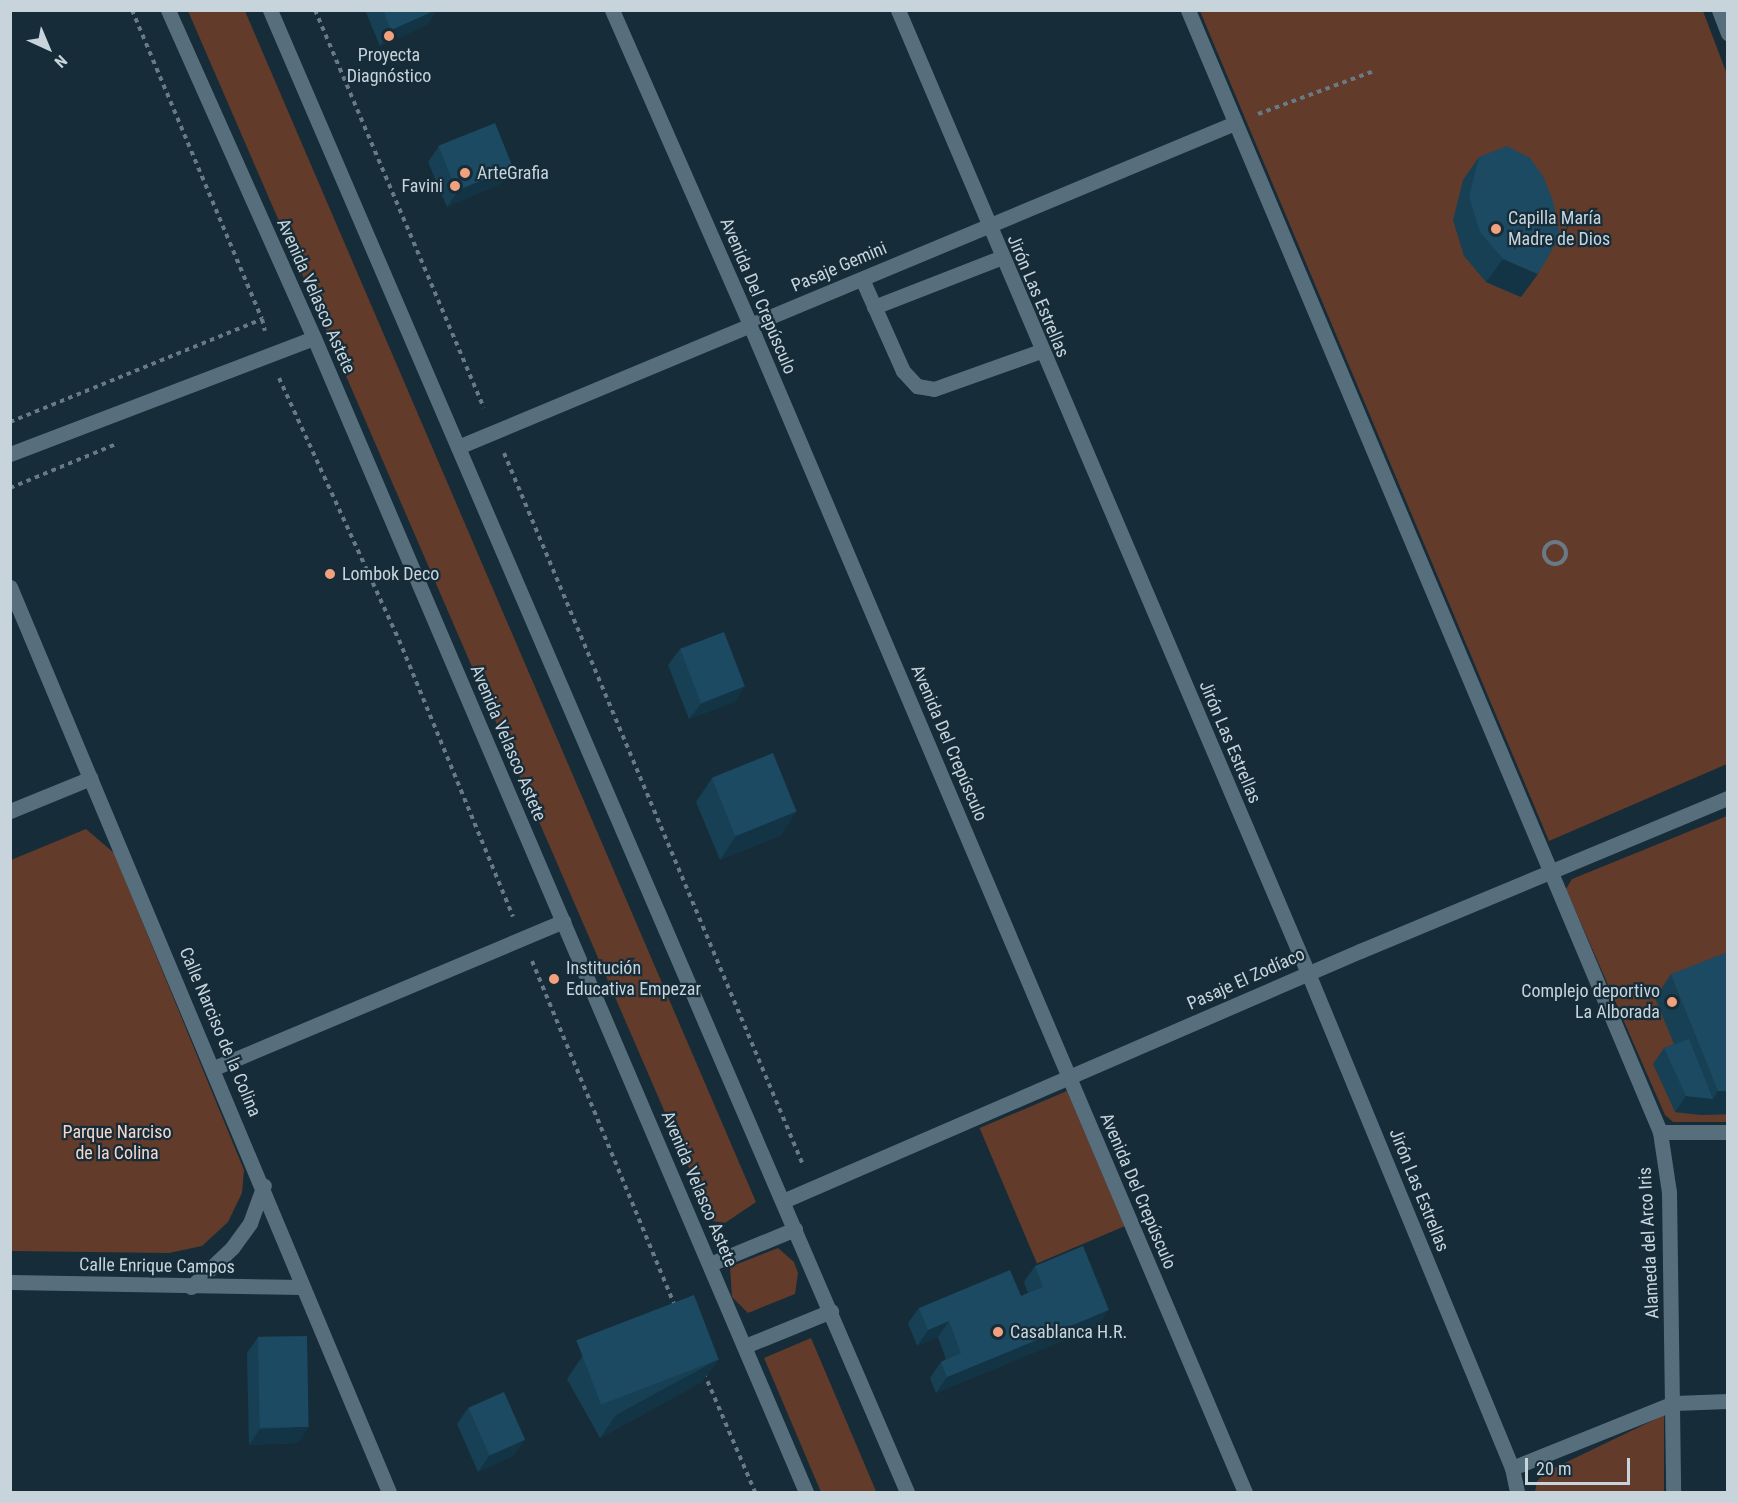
<!DOCTYPE html>
<meta charset="utf-8">
<style>
body{margin:0}
#map{position:relative;width:1738px;height:1503px;overflow:hidden;background:#162c38;font-family:"Roboto Condensed",sans-serif}
div>[style]{position:absolute}
.green>*{inset:0;background:#623b2a;transform-origin:0 0}
.path>*{height:4px;margin-top:-2px;transform-origin:0;background:repeating-linear-gradient(90deg,#697a85 0 4.5px,transparent 0 9px)}
.path>.ring{margin:-2px;padding:0;box-sizing:content-box;background:none;border:4px solid #697a85;border-radius:50%}
.lane>*{height:15px;margin:-7.5px;padding:0 7.5px;transform-origin:7.5px;border-radius:7.5px;background:#576f7d}
.street>*{height:15px;margin:-7.5px;padding:0 7.5px;transform-origin:7.5px;border-radius:7.5px;background:#576f7d}
.secondary>*{height:15px;margin:-7.5px;padding:0 7.5px;transform-origin:7.5px;border-radius:7.5px;background:#576f7d}
.wall>*{inset:0;background:#174054}
.shaded-wall>*{inset:0;background:#133445}
.building>*{inset:0;background:#1b4a62;transform-origin:0 0}
.dots>*{width:16px;height:16px;translate:-50% -50%;box-sizing:border-box;border:3px solid #162c38;border-radius:50%}
span{translate:-50% -50%;white-space:nowrap;text-align:center;line-height:1.15;-webkit-text-stroke:4.5px #162c38;paint-order:stroke}
.poi-label{font-size:18px;color:#c7d4dc}
.left{translate:0 -50%;text-align:left}
.right{translate:-100% -50%;text-align:right}
.street-label{font-size:18px;color:#c7d4dc}
.park-label{font-size:18px;color:#f6d7cb}
.frame{position:absolute;inset:0;border:12px solid #c7d4dc;pointer-events:none}
.north{position:absolute;left:18px;top:18px;width:60px;height:60px;-webkit-text-stroke:4px #162c38;paint-order:stroke;rotate:136deg;font-size:16px;font-weight:700;line-height:24px;text-align:center;color:#c7d4dc}
.north::after{content:'';display:block;margin:auto;width:21px;height:27px;background:#c7d4dc;clip-path:polygon(50% 0,100% 100%,50% 72%,0 100%)}
.scale{position:absolute;left:1525px;top:1458px;width:105px;height:27px;box-sizing:border-box;border:3px solid #c7d4dc;border-top:0;padding-left:8px;font-size:18px;line-height:21px;white-space:nowrap;color:#c7d4dc;-webkit-text-stroke:4px #162c38;paint-order:stroke}
</style>
<div id="map">
<div class="green">
<i style="clip-path:polygon(188px 11px,245px 11px,756px 1202px,725px 1223px,712px 1221px)"></i>
<i style="clip-path:polygon(1200px 11px,1703px 11px,1728px 77px,1727px 764px,1549px 841px)"></i>
<i style="clip-path:polygon(1727px 816px,1727px 1122px,1673px 1122px,1665px 1115px,1566px 889px,1572px 879px)"></i>
<i style="clip-path:polygon(86px 829px,114px 853px,244px 1170px,242px 1193px,228px 1222px,202px 1246px,169px 1253px,11px 1251px,11px 860px)"></i>
<i style="left:1067px;top:1091px;width:147px;height:95px;rotate:67deg"></i>
<i style="clip-path:polygon(778px 1248px,794px 1262px,798px 1273px,795px 1294px,748px 1313px,732px 1297px,730px 1267px)"></i>
<i style="left:811px;top:1338px;width:167px;height:51px;rotate:67deg"></i>
<i style="clip-path:polygon(1664px 1415px,1664px 1492px,1535px 1492px,1537px 1481px,1548px 1471px)"></i>
</div>
<div class="path">
<i style="left:132px;top:10px;width:335px;rotate:67.2deg"></i>
<i style="left:315px;top:10px;width:432px;rotate:67deg"></i>
<i style="left:1258px;top:114px;width:124px;rotate:-20.3deg"></i>
<i style="left:279px;top:378px;width:288px;rotate:65.4deg"></i>
<i style="left:399px;top:640px;width:299px;rotate:67.6deg"></i>
<i style="left:10px;top:422px;width:272px;rotate:-22.2deg"></i>
<i style="left:262px;top:319px;width:12px;rotate:76deg"></i>
<i style="left:504px;top:453px;width:772px;rotate:67.22deg"></i>
<i style="left:10px;top:488px;width:115px;rotate:-22.5deg"></i>
<i class="ring" style="left:1544px;top:542px;width:18px;height:18px"></i>
<i style="left:532px;top:961px;width:377px;rotate:67.5deg"></i>
<i style="left:704px;top:1373px;width:129px;rotate:66.8deg"></i>
</div>
<div class="lane">
<i style="left:862px;top:279px;width:101px;rotate:66deg"></i>
<i style="left:903px;top:371px;width:21px;rotate:47deg"></i>
<i style="left:917px;top:386px;width:17px;rotate:10deg"></i>
<i style="left:934px;top:389px;width:114px;rotate:-19.6deg"></i>
<i style="left:874px;top:307px;width:135px;rotate:-21.3deg"></i>
</div>
<div class="street">
<i style="left:612px;top:10px;width:344px;rotate:66.3deg"></i>
<i style="left:750px;top:325px;width:1268px;rotate:67.02deg"></i>
<i style="left:898px;top:10px;width:1047px;rotate:66.94deg"></i>
<i style="left:1308px;top:973px;width:535px;rotate:67.6deg"></i>
<i style="left:1512px;top:1468px;width:25px;rotate:78deg"></i>
<i style="left:1188px;top:10px;width:1217px;rotate:67.18deg"></i>
<i style="left:1660px;top:1132px;width:61px;rotate:81.5deg"></i>
<i style="left:1669px;top:1192px;width:300px;rotate:89.2deg"></i>
<i style="left:1719px;top:10px;width:25px;rotate:69deg"></i>
<i style="left:458px;top:447px;width:842px;rotate:-22.64deg"></i>
<i style="left:10px;top:454px;width:325px;rotate:-20.9deg"></i>
<i style="left:10px;top:587px;width:981px;rotate:67.28deg"></i>
<i style="left:10px;top:811px;width:87px;rotate:-22.2deg"></i>
<i style="left:214px;top:1068px;width:379px;rotate:-22.8deg"></i>
<i style="left:1660px;top:1132px;width:68px"></i>
<i style="left:783px;top:1201px;width:629px;rotate:-23.43deg"></i>
<i style="left:1360px;top:951px;width:399px;rotate:-22.6deg"></i>
<i style="left:10px;top:1282px;width:293px;rotate:1deg"></i>
<i style="left:191px;top:1287px;width:57px;rotate:-43.6deg"></i>
<i style="left:232px;top:1248px;width:31px;rotate:-54deg"></i>
<i style="left:250px;top:1223px;width:40px;rotate:-69.8deg"></i>
<i style="left:1512px;top:1468px;width:175px;rotate:-21.9deg"></i>
<i style="left:1674px;top:1403px;width:54px;rotate:-2.1deg"></i>
</div>
<div class="secondary">
<i style="left:168px;top:10px;width:359px;rotate:66deg"></i>
<i style="left:314px;top:338px;width:1255px;rotate:66.91deg"></i>
<i style="left:270px;top:10px;width:1613px;rotate:66.74deg"></i>
<i style="left:710px;top:1264px;width:92px;rotate:-22.4deg"></i>
<i style="left:745px;top:1346px;width:93px;rotate:-22.1deg"></i>
</div>
<div class="wall">
<i style="clip-path:polygon(365px 10px,437px 10px,427px 25px,380px 46px)"></i>
<i style="clip-path:polygon(439px 146px,502px 183px,447px 207px,428px 162px)"></i>
<i style="clip-path:polygon(1479px 157px,1521px 297px,1486px 282px,1464px 256px,1453px 220px,1463px 180px)"></i>
<i style="clip-path:polygon(680px 649px,745px 686px,734px 702px,689px 719px,668px 665px)"></i>
<i style="clip-path:polygon(712px 778px,781px 835px,720px 860px,696px 802px)"></i>
<i style="clip-path:polygon(1671px 974px,1728px 1114px,1702px 1115px,1675px 1112px,1653px 1064px,1664px 1048px,1674px 1044px,1655px 998px)"></i>
<i style="clip-path:polygon(1035px 1266px,1098px 1326px,936px 1393px,930px 1378px,941px 1362px,946px 1359px,938px 1337px,917px 1346px,908px 1323px,919px 1308px,1021px 1296px,1028px 1293px,1024px 1282px)"></i>
<i style="clip-path:polygon(258px 1337px,298px 1443px,249px 1445px,247px 1353px)"></i>
<i style="clip-path:polygon(583px 1355px,719px 1359px,702px 1382px,600px 1438px,567px 1379px)"></i>
<i style="clip-path:polygon(468px 1408px,525px 1440px,513px 1456px,478px 1472px,457px 1424px)"></i>
</div>
<div class="shaded-wall">
<i style="clip-path:polygon(436px 10px,437px 10px,427px 25px,380px 46px,391px 30px)"></i>
<i style="clip-path:polygon(513px 167px,502px 183px,447px 207px,458px 191px)"></i>
<i style="clip-path:polygon(1503px 259px,1538px 274px,1521px 297px,1486px 282px)"></i>
<i style="clip-path:polygon(745px 686px,734px 702px,689px 719px,701px 704px)"></i>
<i style="clip-path:polygon(797px 811px,781px 835px,720px 860px,736px 836px)"></i>
<i style="clip-path:polygon(1718px 1091px,1728px 1091px,1728px 1114px,1702px 1115px,1675px 1112px,1686px 1096px,1713px 1099px)"></i>
<i style="clip-path:polygon(1109px 1310px,1098px 1326px,936px 1393px,947px 1377px)"></i>
<i style="clip-path:polygon(949px 1321px,938px 1337px,917px 1346px,928px 1330px)"></i>
<i style="clip-path:polygon(719px 1359px,702px 1382px,600px 1438px,616px 1415px)"></i>
<i style="clip-path:polygon(309px 1427px,298px 1443px,249px 1445px,260px 1429px)"></i>
<i style="clip-path:polygon(525px 1440px,513px 1456px,478px 1472px,489px 1456px)"></i>
</div>
<div class="building">
<i style="clip-path:polygon(383px 10px,436px 10px,391px 30px)"></i>
<i style="left:495px;top:123px;width:48px;height:61px;rotate:68deg"></i>
<i style="clip-path:polygon(1507px 146px,1530px 158px,1543px 176px,1553px 201px,1560px 236px,1538px 274px,1503px 259px,1480px 232px,1469px 197px,1479px 157px)"></i>
<i style="left:724px;top:632px;width:58px;height:47px;rotate:69deg"></i>
<i style="left:773px;top:753px;width:63px;height:66px;rotate:68deg"></i>
<i style="clip-path:polygon(1728px 952px,1728px 1091px,1718px 1091px,1671px 974px)"></i>
<i style="clip-path:polygon(1689px 1039px,1713px 1099px,1686px 1096px,1664px 1048px)"></i>
<i style="clip-path:polygon(1083px 1246px,1109px 1310px,947px 1377px,941px 1362px,961px 1353px,949px 1321px,928px 1330px,919px 1308px,1010px 1270px,1021px 1296px,1043px 1287px,1035px 1266px)"></i>
<i style="left:694px;top:1295px;width:69px;height:126px;rotate:69deg"></i>
<i style="left:307px;top:1336px;width:91px;height:49px;rotate:89deg"></i>
<i style="left:504px;top:1392px;width:52px;height:39px;rotate:66deg"></i>
</div>
<div class="dots">
<i style="left:389px;top:36px;background:#f2a17e"></i>
<i style="left:465px;top:173px;background:#f2a17e"></i>
<i style="left:455px;top:186px;background:#f2a17e"></i>
<i style="left:1496px;top:229px;background:#f2a17e"></i>
<i style="left:330px;top:574px;background:#f2a17e"></i>
<i style="left:554px;top:979px;background:#f2a17e"></i>
<i style="left:1672px;top:1002px;background:#f2a17e"></i>
<i style="left:998px;top:1332px;background:#f2a17e"></i>
</div>
<div class="poi-label">
<span style="left:389px;top:66px">Proyecta<br>Diagnóstico</span>
<span class="left" style="left:477px;top:173px">ArteGrafia</span>
<span class="right" style="left:443px;top:186px">Favini</span>
<span class="left" style="left:1508px;top:229px">Capilla María<br>Madre de Dios</span>
<span class="left" style="left:342px;top:574px">Lombok Deco</span>
<span class="left" style="left:566px;top:979px">Institución<br>Educativa Empezar</span>
<span class="right" style="left:1660px;top:1002px">Complejo deportivo<br>La Alborada</span>
<span class="left" style="left:1010px;top:1332px">Casablanca H.R.</span>
</div>
<div class="street-label">
<span style="left:839px;top:267px;rotate:-23deg">Pasaje Gemini</span>
<span style="left:316px;top:296px;rotate:66deg">Avenida Velasco Astete</span>
<span style="left:758px;top:296px;rotate:67deg">Avenida Del Crepúsculo</span>
<span style="left:1038px;top:296px;rotate:67deg">Jirón Las Estrellas</span>
<span style="left:1230px;top:742px;rotate:67deg">Jirón Las Estrellas</span>
<span style="left:508px;top:743px;rotate:67deg">Avenida Velasco Astete</span>
<span style="left:949px;top:743px;rotate:67deg">Avenida Del Crepúsculo</span>
<span style="left:1246px;top:979px;rotate:-24deg">Pasaje El Zodíaco</span>
<span style="left:220px;top:1032px;rotate:67deg">Calle Narciso de la Colina</span>
<span style="left:699px;top:1189px;rotate:67deg">Avenida Velasco Astete</span>
<span style="left:1419px;top:1190px;rotate:68deg">Jirón Las Estrellas</span>
<span style="left:1138px;top:1191px;rotate:67deg">Avenida Del Crepúsculo</span>
<span style="left:1649px;top:1243px;rotate:-93deg">Alameda del Arco Iris</span>
<span style="left:157px;top:1266px;rotate:1deg">Calle Enrique Campos</span>
</div>
<div class="park-label">
<span style="left:117px;top:1143px">Parque Narciso<br>de la Colina</span>
</div>
<div class="frame"></div>
<div class="north">N</div>
<div class="scale">20 m</div>
</div>
